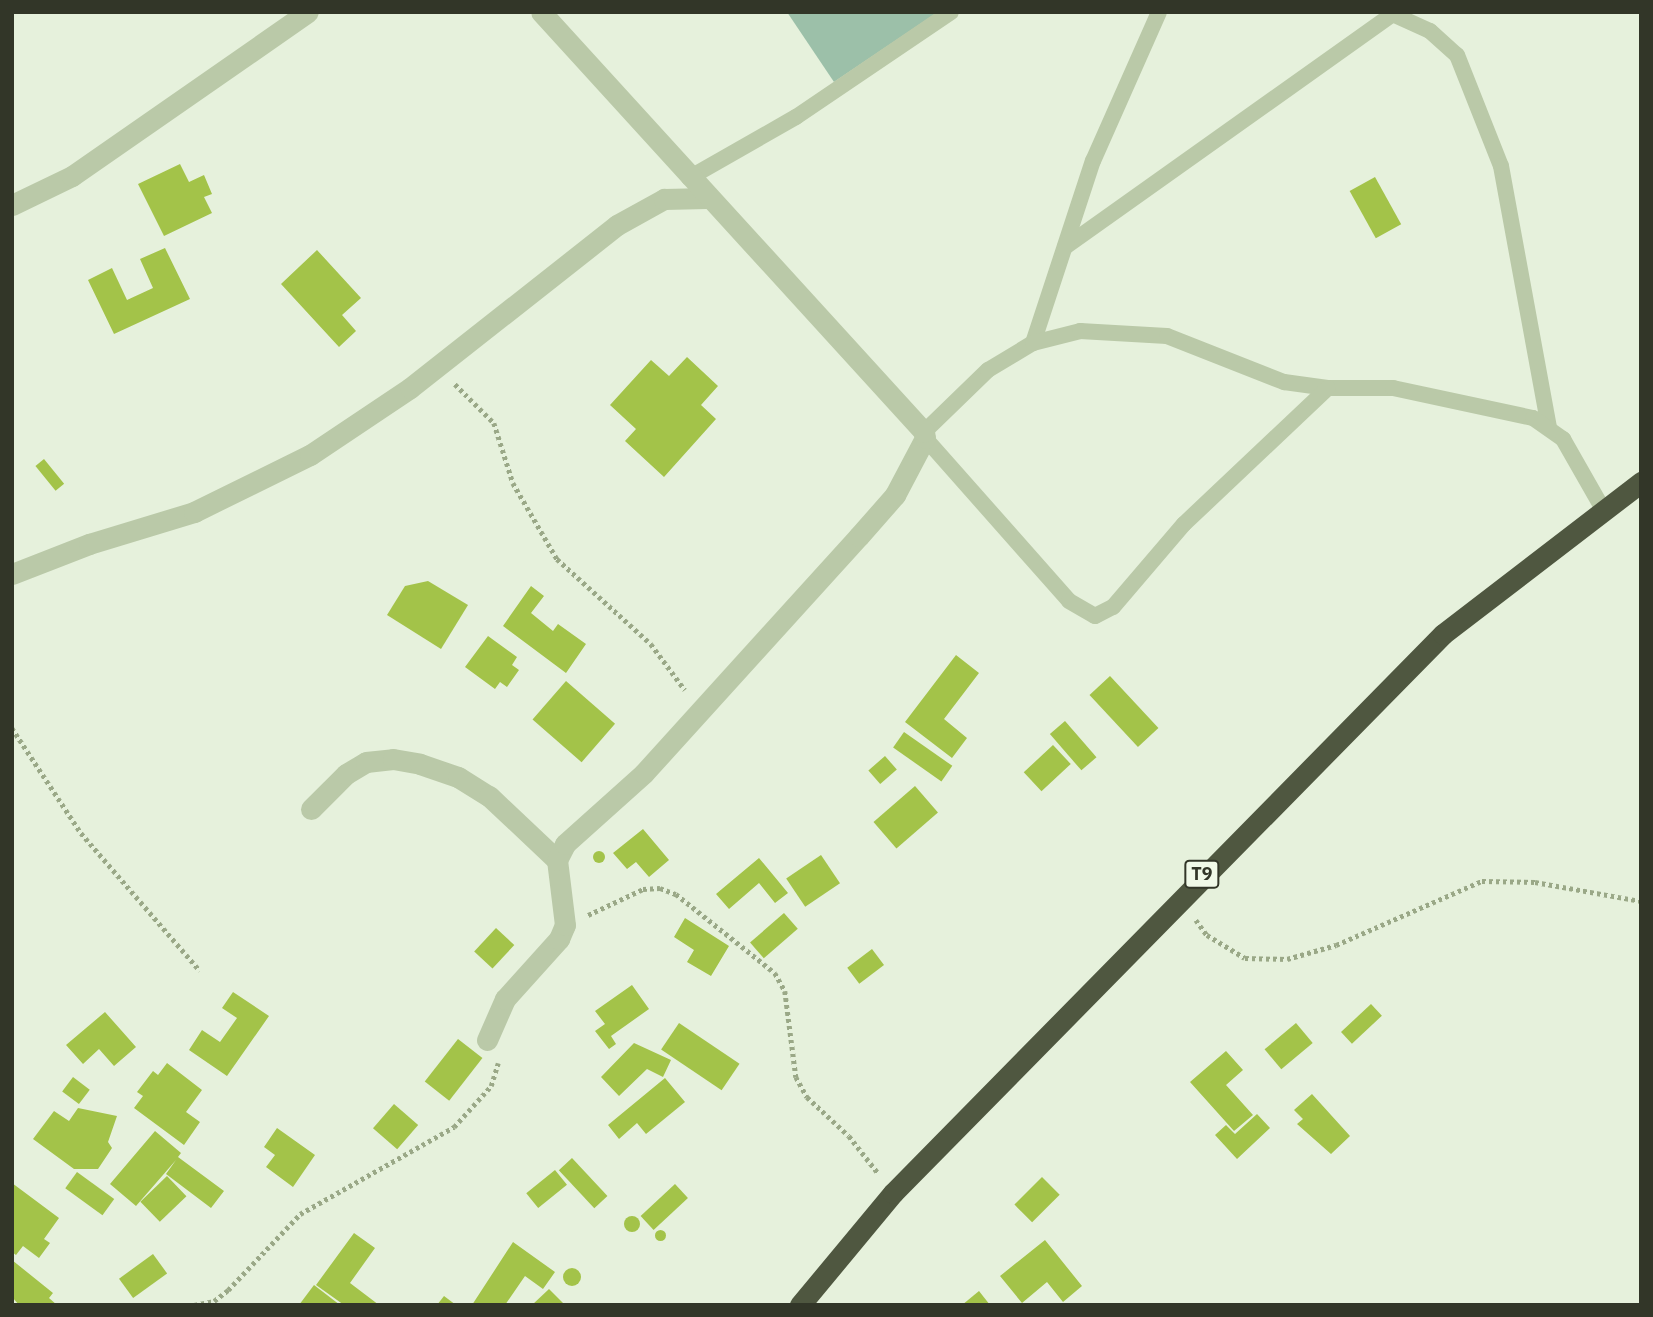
<!DOCTYPE html>
<style>
body{margin:0}
#map{position:relative;width:1653px;height:1317px;overflow:hidden;background:#e6f1dc;font-family:"IBM Plex Sans",sans-serif}
div>[style]{position:absolute}
.green>*{inset:0;background:#9cc0a9}
.building>*{inset:0;background:#a3c349;transform-origin:0 0}
.round{border-radius:50%}
.path>*{height:4.5px;margin-top:-2.25px;transform-origin:0;background:repeating-linear-gradient(90deg,#9aa887 0 3.5px,transparent 0 7px)}
.lane>*{height:16px;margin:-8px;padding:0 8px;transform-origin:8px;border-radius:8px;background:#bac9a8}
.street>*{height:21px;margin:-10.5px;padding:0 10.5px;transform-origin:10.5px;border-radius:10.5px;background:#bac9a8}
.highway>*{height:21px;margin:-10.5px;padding:0 10.5px;transform-origin:10.5px;border-radius:10.5px;background:#4f5740}
span{translate:-50% -50%;white-space:nowrap;text-align:center;line-height:1.15;-webkit-text-stroke:6px #f0f9e8;paint-order:stroke}
.shield-label span{padding:2px 5px;background:#f0f9e8;border:2px solid;border-radius:5px;-webkit-text-stroke-width:0}
.shield-label{font-size:18px;color:#323628;font-weight:700}
.frame{position:absolute;inset:0;border:14px solid #323628;pointer-events:none}
</style>
<div id="map">
<div class="green">
<i style="clip-path:polygon(787px 12px,938px 12px,834px 82px)"></i>
</div>
<div class="building">
<i style="clip-path:polygon(180px 164px,189px 182px,204px 175px,212px 194px,204px 197px,212px 213px,164px 236px,138px 184px)"></i>
<i style="left:1375px;top:177px;width:54px;height:29px;rotate:61deg"></i>
<i style="clip-path:polygon(165px 248px,190px 299px,114px 334px,88px 280px,112px 268px,127px 300px,153px 288px,140px 259px)"></i>
<i style="clip-path:polygon(317px 250px,361px 298px,342px 315px,356px 331px,339px 347px,281px 284px)"></i>
<i style="clip-path:polygon(687px 357px,718px 386px,701px 405px,716px 419px,664px 477px,625px 441px,636px 429px,610px 405px,651px 360px,669px 376px)"></i>
<i style="left:44px;top:459px;width:32px;height:11px;rotate:51deg"></i>
<i style="clip-path:polygon(428px 581px,468px 605px,441px 649px,387px 615px,405px 586px)"></i>
<i style="clip-path:polygon(531px 586px,544px 596px,531px 613px,553px 631px,558px 624px,586px 644px,566px 673px,503px 626px)"></i>
<i style="clip-path:polygon(488px 636px,517px 657px,512px 665px,519px 670px,507px 687px,500px 682px,495px 689px,465px 667px)"></i>
<i style="clip-path:polygon(956px 655px,979px 673px,944px 719px,967px 738px,952px 758px,905px 722px)"></i>
<i style="left:1110px;top:676px;width:71px;height:28px;rotate:47deg"></i>
<i style="left:566px;top:681px;width:65px;height:51px;rotate:41deg"></i>
<i style="left:1065px;top:721px;width:48px;height:20px;rotate:49deg"></i>
<i style="left:904px;top:732px;width:59px;height:19px;rotate:35deg"></i>
<i style="left:1053px;top:745px;width:26px;height:40px;rotate:47deg"></i>
<i style="left:885px;top:756px;width:18px;height:22px;rotate:49deg"></i>
<i style="left:915px;top:786px;width:35px;height:55px;rotate:49deg"></i>
<i style="clip-path:polygon(643px 829px,669px 860px,649px 877px,636px 862px,627px 869px,613px 853px)"></i>
<i class="round" style="left:593px;top:851px;width:12px;height:12px"></i>
<i style="left:821px;top:855px;width:34px;height:42px;rotate:56deg"></i>
<i style="clip-path:polygon(759px 858px,788px 893px,775px 903px,759px 883px,729px 909px,716px 894px)"></i>
<i style="left:784px;top:913px;width:21px;height:45px;rotate:49deg"></i>
<i style="clip-path:polygon(685px 918px,729px 946px,711px 976px,687px 962px,694px 950px,674px 937px)"></i>
<i style="left:496px;top:928px;width:25px;height:32px;rotate:43deg"></i>
<i style="left:872px;top:949px;width:20px;height:31px;rotate:53deg"></i>
<i style="clip-path:polygon(632px 985px,649px 1009px,611px 1036px,616px 1044px,609px 1049px,595px 1031px,605px 1024px,595px 1011px)"></i>
<i style="clip-path:polygon(233px 992px,269px 1016px,227px 1076px,189px 1050px,202px 1030px,220px 1042px,237px 1018px,222px 1008px)"></i>
<i style="left:1371px;top:1004px;width:16px;height:41px;rotate:47deg"></i>
<i style="clip-path:polygon(105px 1012px,136px 1047px,114px 1066px,99px 1049px,83px 1064px,66px 1045px)"></i>
<i style="left:679px;top:1023px;width:73px;height:32px;rotate:34deg"></i>
<i style="left:1296px;top:1023px;width:26px;height:41px;rotate:50deg"></i>
<i style="left:458px;top:1039px;width:31px;height:54px;rotate:38deg"></i>
<i style="clip-path:polygon(634px 1043px,671px 1060px,663px 1077px,647px 1069px,619px 1096px,601px 1077px)"></i>
<i style="clip-path:polygon(1226px 1051px,1243px 1070px,1226px 1085px,1253px 1115px,1234px 1131px,1190px 1082px)"></i>
<i style="clip-path:polygon(167px 1063px,202px 1090px,186px 1112px,200px 1122px,184px 1145px,134px 1108px,143px 1096px,137px 1092px,153px 1071px,158px 1075px)"></i>
<i style="left:73px;top:1077px;width:21px;height:18px;rotate:37deg"></i>
<i style="clip-path:polygon(665px 1078px,685px 1102px,646px 1134px,637px 1123px,619px 1139px,608px 1125px)"></i>
<i style="clip-path:polygon(1312px 1094px,1350px 1136px,1331px 1154px,1297px 1124px,1303px 1119px,1294px 1110px)"></i>
<i style="left:394px;top:1104px;width:32px;height:32px;rotate:41deg"></i>
<i style="clip-path:polygon(78px 1108px,117px 1116px,108px 1142px,112px 1148px,98px 1169px,74px 1169px,33px 1139px,54px 1111px,69px 1121px)"></i>
<i style="clip-path:polygon(1257px 1114px,1270px 1128px,1237px 1159px,1215px 1135px,1226px 1125px,1235px 1134px)"></i>
<i style="clip-path:polygon(277px 1128px,315px 1155px,293px 1187px,266px 1167px,275px 1155px,264px 1147px)"></i>
<i style="clip-path:polygon(155px 1131px,181px 1153px,178px 1157px,224px 1191px,211px 1208px,166px 1174px,176px 1160px,136px 1206px,110px 1184px)"></i>
<i style="left:572px;top:1158px;width:52px;height:18px;rotate:47deg"></i>
<i style="left:555px;top:1170px;width:19px;height:37px;rotate:51deg"></i>
<i style="left:77px;top:1172px;width:46px;height:20px;rotate:36deg"></i>
<i style="left:167px;top:1176px;width:28px;height:37px;rotate:46deg"></i>
<i style="left:1042px;top:1177px;width:25px;height:39px;rotate:45deg"></i>
<i style="clip-path:polygon(12px 1183px,59px 1218px,44px 1239px,50px 1243px,39px 1258px,23px 1246px,16px 1255px,12px 1252px)"></i>
<i style="left:675px;top:1184px;width:19px;height:47px;rotate:47deg"></i>
<i class="round" style="left:624px;top:1216px;width:16px;height:16px"></i>
<i class="round" style="left:654.5px;top:1229.5px;width:11px;height:11px"></i>
<i style="clip-path:polygon(354px 1233px,375px 1248px,350px 1283px,379px 1305px,344px 1305px,316px 1285px)"></i>
<i style="clip-path:polygon(1045px 1240px,1082px 1286px,1063px 1302px,1047px 1282px,1022px 1303px,1000px 1276px)"></i>
<i style="clip-path:polygon(513px 1242px,555px 1272px,543px 1289px,525px 1276px,505px 1305px,472px 1305px)"></i>
<i style="left:153px;top:1254px;width:24px;height:42px;rotate:54deg"></i>
<i style="clip-path:polygon(12px 1260px,53px 1293px,49px 1298px,57px 1305px,19px 1305px,12px 1297px)"></i>
<i class="round" style="left:563px;top:1268px;width:18px;height:18px"></i>
<i style="clip-path:polygon(314px 1285px,340px 1305px,299px 1305px)"></i>
<i style="clip-path:polygon(549px 1289px,565px 1305px,532px 1305px)"></i>
<i style="clip-path:polygon(979px 1291px,990px 1305px,962px 1305px)"></i>
<i style="clip-path:polygon(444px 1296px,456px 1305px,437px 1305px)"></i>
</div>
<div class="path">
<i style="left:455px;top:384px;width:55px;rotate:45deg"></i>
<i style="left:494px;top:423px;width:63px;rotate:72.4deg"></i>
<i style="left:513px;top:483px;width:88px;rotate:59.9deg"></i>
<i style="left:557px;top:559px;width:127px;rotate:42.1deg"></i>
<i style="left:651px;top:644px;width:57px;rotate:53.5deg"></i>
<i style="left:12px;top:728px;width:126px;rotate:56.7deg"></i>
<i style="left:81px;top:833px;width:182px;rotate:49.2deg"></i>
<i style="left:588px;top:915px;width:61px;rotate:-25.3deg"></i>
<i style="left:643px;top:889px;width:17px;rotate:-3deg"></i>
<i style="left:660px;top:888px;width:17px;rotate:21deg"></i>
<i style="left:676px;top:894px;width:127px;rotate:38.6deg"></i>
<i style="left:775px;top:973px;width:21px;rotate:61deg"></i>
<i style="left:785px;top:991px;width:87px;rotate:82.7deg"></i>
<i style="left:796px;top:1077px;width:23px;rotate:61deg"></i>
<i style="left:807px;top:1097px;width:57px;rotate:42.9deg"></i>
<i style="left:849px;top:1136px;width:47px;rotate:51.9deg"></i>
<i style="left:1196px;top:920px;width:19px;rotate:54deg"></i>
<i style="left:1207px;top:935px;width:44px;rotate:31.2deg"></i>
<i style="left:1245px;top:958px;width:42px;rotate:1.4deg"></i>
<i style="left:1287px;top:959px;width:51px;rotate:-15.9deg"></i>
<i style="left:1336px;top:945px;width:159px;rotate:-23.7deg"></i>
<i style="left:1482px;top:881px;width:53px;rotate:1.1deg"></i>
<i style="left:1535px;top:882px;width:108px;rotate:10.2deg"></i>
<i style="left:194px;top:1305px;width:20px;rotate:-11deg"></i>
<i style="left:214px;top:1301px;width:18px;rotate:-38deg"></i>
<i style="left:228px;top:1290px;width:105px;rotate:-46.5deg"></i>
<i style="left:300px;top:1214px;width:177px;rotate:-29.5deg"></i>
<i style="left:454px;top:1127px;width:55px;rotate:-47.9deg"></i>
<i style="left:491px;top:1086px;width:24px;rotate:-73deg"></i>
</div>
<div class="lane">
<i style="left:1388px;top:12px;width:46px;rotate:24.3deg"></i>
<i style="left:1430px;top:31px;width:36px;rotate:42deg"></i>
<i style="left:1457px;top:55px;width:119px;rotate:68.4deg"></i>
<i style="left:1501px;top:166px;width:265px;rotate:79.6deg"></i>
<i style="left:689px;top:178px;width:123px;rotate:-29.7deg"></i>
<i style="left:796px;top:117px;width:187px;rotate:-34.1deg"></i>
<i style="left:1065px;top:247px;width:400px;rotate:-35.4deg"></i>
<i style="left:1033px;top:343px;width:192px;rotate:-71.8deg"></i>
<i style="left:1093px;top:161px;width:163px;rotate:-66.1deg"></i>
<i style="left:924px;top:432px;width:89px;rotate:-44.1deg"></i>
<i style="left:988px;top:370px;width:52px;rotate:-31deg"></i>
<i style="left:1033px;top:343px;width:49px;rotate:-14.3deg"></i>
<i style="left:1080px;top:331px;width:87px;rotate:3.3deg"></i>
<i style="left:1167px;top:336px;width:126px;rotate:21.5deg"></i>
<i style="left:1284px;top:382px;width:44px;rotate:7.8deg"></i>
<i style="left:1328px;top:388px;width:65px"></i>
<i style="left:1393px;top:388px;width:143px;rotate:12.1deg"></i>
<i style="left:1533px;top:418px;width:37px;rotate:35deg"></i>
<i style="left:1563px;top:439px;width:81px;rotate:60.3deg"></i>
<i style="left:925px;top:438px;width:217px;rotate:48.5deg"></i>
<i style="left:1069px;top:601px;width:30px;rotate:30deg"></i>
<i style="left:1095px;top:616px;width:20px;rotate:-27deg"></i>
<i style="left:1113px;top:607px;width:109px;rotate:-49.5deg"></i>
<i style="left:1184px;top:524px;width:198px;rotate:-43.4deg"></i>
</div>
<div class="street">
<i style="left:12px;top:205px;width:67px;rotate:-25.8deg"></i>
<i style="left:72px;top:176px;width:287px;rotate:-34.8deg"></i>
<i style="left:12px;top:574px;width:83px;rotate:-21.3deg"></i>
<i style="left:89px;top:544px;width:110px;rotate:-16.9deg"></i>
<i style="left:194px;top:512px;width:129px;rotate:-26.2deg"></i>
<i style="left:310px;top:455px;width:120px;rotate:-33.8deg"></i>
<i style="left:410px;top:388px;width:263px;rotate:-38.2deg"></i>
<i style="left:617px;top:225px;width:54px;rotate:-29deg"></i>
<i style="left:664px;top:199px;width:43px;rotate:-1.3deg"></i>
<i style="left:311px;top:809px;width:49px;rotate:-45deg"></i>
<i style="left:346px;top:774px;width:23px;rotate:-31deg"></i>
<i style="left:366px;top:762px;width:27px;rotate:-6deg"></i>
<i style="left:393px;top:759px;width:27px;rotate:10deg"></i>
<i style="left:420px;top:764px;width:40px;rotate:18.9deg"></i>
<i style="left:458px;top:777px;width:36px;rotate:32deg"></i>
<i style="left:489px;top:796px;width:93px;rotate:43.3deg"></i>
<i style="left:487px;top:1040px;width:45px;rotate:-66.3deg"></i>
<i style="left:505px;top:999px;width:81px;rotate:-48deg"></i>
<i style="left:559px;top:939px;width:15px;rotate:-67deg"></i>
<i style="left:565px;top:925px;width:65px;rotate:-97deg"></i>
<i style="left:557px;top:860px;width:18px;rotate:-63deg"></i>
<i style="left:565px;top:844px;width:106px;rotate:-41.9deg"></i>
<i style="left:644px;top:773px;width:320px;rotate:-47.8deg"></i>
<i style="left:859px;top:536px;width:55px;rotate:-48.7deg"></i>
<i style="left:895px;top:495px;width:64px;rotate:-62.2deg"></i>
<i style="left:925px;top:438px;width:6px;rotate:-99deg"></i>
<i style="left:924px;top:432px;width:568px;rotate:-132.36deg"></i>
</div>
<div class="highway">
<i style="left:800px;top:1305px;width:146px;rotate:-50.3deg"></i>
<i style="left:893px;top:1193px;width:784px;rotate:-45.46deg"></i>
<i style="left:1443px;top:634px;width:250px;rotate:-37.5deg"></i>
</div>
<div class="shield-label">
<span style="left:1202px;top:874px">T9</span>
</div>
<div class="frame"></div>
</div>
